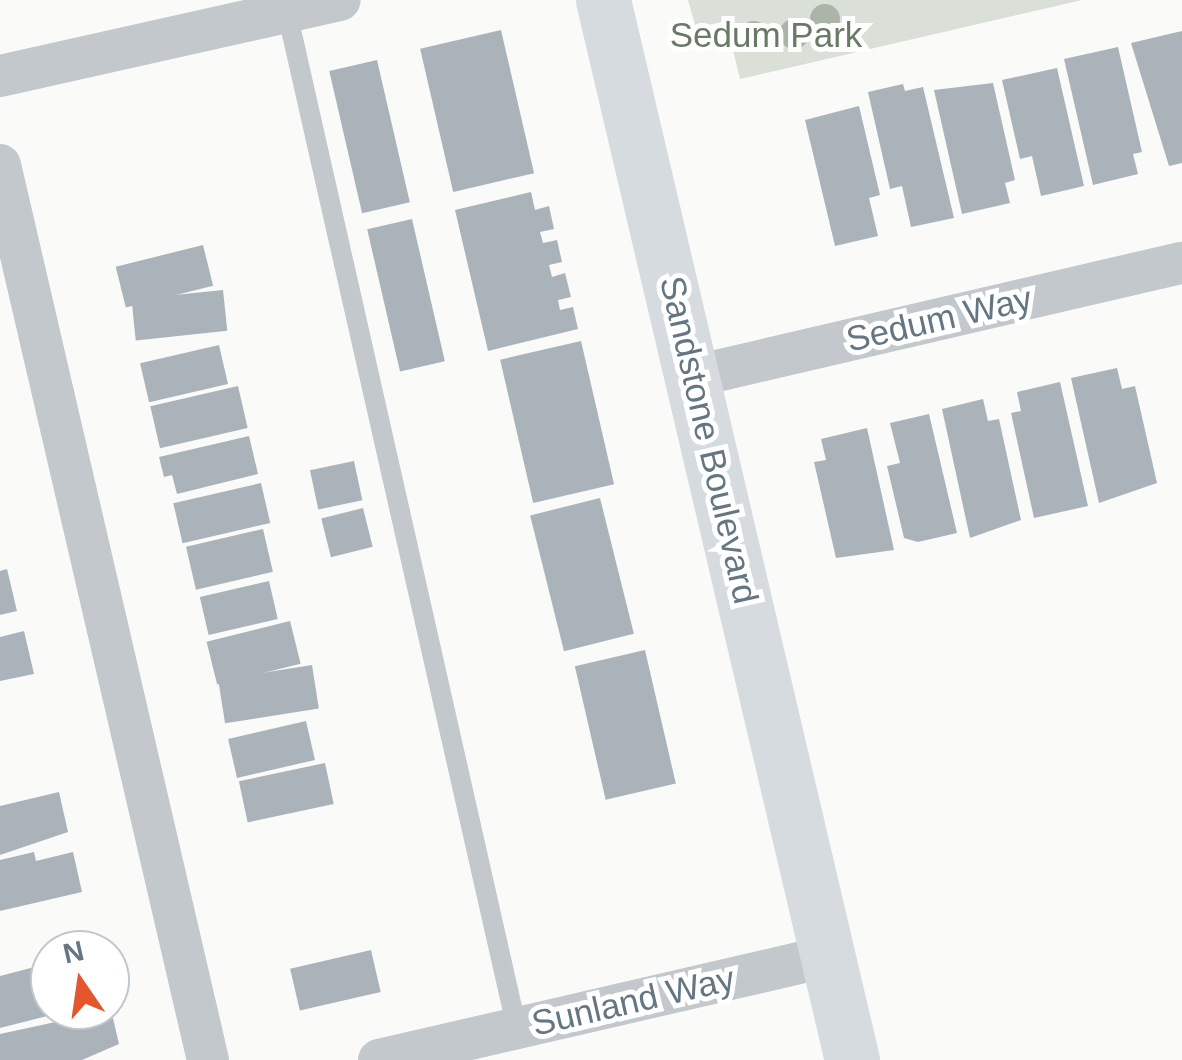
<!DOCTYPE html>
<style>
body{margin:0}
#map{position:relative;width:1182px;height:1060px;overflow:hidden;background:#fafaf8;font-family:Helvetica,sans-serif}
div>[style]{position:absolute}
.green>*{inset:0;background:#dadfd7}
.building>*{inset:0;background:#aab3b9;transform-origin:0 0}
.lane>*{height:20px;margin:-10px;padding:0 10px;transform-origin:10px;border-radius:10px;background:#c3c8cc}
.street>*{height:42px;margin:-21px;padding:0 21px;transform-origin:21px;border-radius:21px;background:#c3c8cc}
.secondary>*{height:55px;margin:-27.5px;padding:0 27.5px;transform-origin:27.5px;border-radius:27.5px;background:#d6dbdf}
.trees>*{width:30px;height:30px;margin:-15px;border-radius:50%;background:#aab4a7}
span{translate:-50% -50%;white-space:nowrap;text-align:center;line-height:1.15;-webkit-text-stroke:10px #fff;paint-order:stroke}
.park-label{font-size:35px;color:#687a64}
.street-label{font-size:35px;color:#657683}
.north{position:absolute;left:30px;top:930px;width:100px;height:100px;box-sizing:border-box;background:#fff;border:2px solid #c1c8cd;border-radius:50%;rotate:347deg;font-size:28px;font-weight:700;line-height:40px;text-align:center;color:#657683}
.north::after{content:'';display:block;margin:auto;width:35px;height:45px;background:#e4572e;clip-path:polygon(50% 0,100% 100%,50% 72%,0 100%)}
</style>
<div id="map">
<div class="green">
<i style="clip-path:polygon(688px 0,1082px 0,740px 79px,726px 21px,696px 28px)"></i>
</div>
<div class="building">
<i style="left:501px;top:30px;width:147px;height:83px;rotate:77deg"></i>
<i style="clip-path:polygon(1182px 31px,1182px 163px,1169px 166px,1131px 43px)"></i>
<i style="clip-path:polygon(1118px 47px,1142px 152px,1133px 154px,1138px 174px,1093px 185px,1064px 59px)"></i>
<i style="left:377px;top:60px;width:146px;height:49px;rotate:77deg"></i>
<i style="clip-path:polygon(1057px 68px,1084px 186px,1041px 196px,1032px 156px,1020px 159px,1002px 80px)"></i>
<i style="clip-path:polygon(993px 83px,1015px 180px,1005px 183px,1010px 203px,962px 214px,934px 90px)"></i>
<i style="clip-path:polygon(903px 84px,905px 91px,923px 87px,954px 218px,911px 227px,902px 186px,890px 189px,868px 92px)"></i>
<i style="clip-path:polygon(859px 106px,880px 195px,869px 198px,878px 236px,835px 246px,805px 120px)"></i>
<i style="clip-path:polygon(531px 192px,535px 210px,549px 206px,554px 229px,540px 232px,543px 243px,557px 240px,562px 262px,549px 265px,552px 277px,565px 273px,571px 297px,558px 300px,560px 310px,573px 307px,578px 329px,488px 351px,455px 210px)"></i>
<i style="left:412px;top:219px;width:146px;height:46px;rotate:77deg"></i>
<i style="left:203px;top:245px;width:42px;height:90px;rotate:76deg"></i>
<i style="left:223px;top:290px;width:41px;height:92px;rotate:84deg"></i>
<i style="left:581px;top:341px;width:147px;height:83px;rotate:77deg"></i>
<i style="left:219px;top:345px;width:40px;height:81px;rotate:77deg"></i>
<i style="clip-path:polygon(1117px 368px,1122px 389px,1135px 386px,1157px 483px,1099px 503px,1071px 378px)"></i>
<i style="clip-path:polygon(1060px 382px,1088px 506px,1034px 518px,1011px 413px,1021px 411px,1017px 392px)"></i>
<i style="left:238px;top:386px;width:43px;height:90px;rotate:77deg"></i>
<i style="clip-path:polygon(983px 399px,988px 421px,999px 419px,1021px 520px,970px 538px,942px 409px)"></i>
<i style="clip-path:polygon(929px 414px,957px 533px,918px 542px,904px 538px,887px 466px,900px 463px,890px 423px)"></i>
<i style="clip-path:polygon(867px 428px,894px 550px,836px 558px,814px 462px,826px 460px,821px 439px)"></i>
<i style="clip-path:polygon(249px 436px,258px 474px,177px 494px,172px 475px,164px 477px,159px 457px)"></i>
<i style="left:354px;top:461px;width:40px;height:45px;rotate:78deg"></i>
<i style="left:261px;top:483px;width:41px;height:90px;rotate:77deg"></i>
<i style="left:600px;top:498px;width:140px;height:72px;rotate:76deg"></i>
<i style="left:363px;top:508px;width:40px;height:43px;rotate:76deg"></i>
<i style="left:263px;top:529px;width:44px;height:79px;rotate:77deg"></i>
<i style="clip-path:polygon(7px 569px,17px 611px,0 615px,0 571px)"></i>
<i style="left:269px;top:581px;width:39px;height:71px;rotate:77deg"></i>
<i style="left:290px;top:621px;width:44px;height:86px;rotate:76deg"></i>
<i style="clip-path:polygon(24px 631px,34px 674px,0 681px,0 637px)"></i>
<i style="left:645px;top:650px;width:137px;height:72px;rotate:77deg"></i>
<i style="left:312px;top:665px;width:44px;height:95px;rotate:81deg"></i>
<i style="left:306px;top:721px;width:40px;height:80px;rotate:77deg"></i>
<i style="left:325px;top:763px;width:42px;height:88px;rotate:78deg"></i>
<i style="clip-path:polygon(59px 792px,68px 832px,0 855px,0 806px)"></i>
<i style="clip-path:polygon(34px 852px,36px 861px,73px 852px,82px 892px,0 911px,0 860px)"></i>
<i style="left:371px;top:950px;width:43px;height:83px;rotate:77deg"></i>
<i style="clip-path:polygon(50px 963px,50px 1010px,67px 1011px,0 1028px,0 976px)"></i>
<i style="clip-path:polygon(111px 1010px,119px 1044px,82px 1060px,0 1060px,0 1034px)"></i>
</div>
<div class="lane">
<i style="left:287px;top:12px;width:1043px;rotate:77.26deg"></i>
</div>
<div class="street">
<i style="left:0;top:76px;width:348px;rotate:-12.6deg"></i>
<i style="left:0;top:165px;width:919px;rotate:76.92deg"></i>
<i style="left:695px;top:376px;width:500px;rotate:-13.1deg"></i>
<i style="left:379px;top:1060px;width:462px;rotate:-13deg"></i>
</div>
<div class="secondary">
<i style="left:603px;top:0;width:1089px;rotate:76.78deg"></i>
</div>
<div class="trees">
<i style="left:825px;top:19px"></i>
<i style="left:794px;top:34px"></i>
<i style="left:754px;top:36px"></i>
</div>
<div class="park-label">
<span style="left:766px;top:35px">Sedum Park</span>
</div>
<div class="street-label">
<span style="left:939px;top:319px;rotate:-13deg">Sedum Way</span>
<span style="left:709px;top:440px;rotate:77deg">Sandstone Boulevard</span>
<span style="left:633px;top:1001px;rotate:-13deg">Sunland Way</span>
</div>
<div class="north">N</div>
</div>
